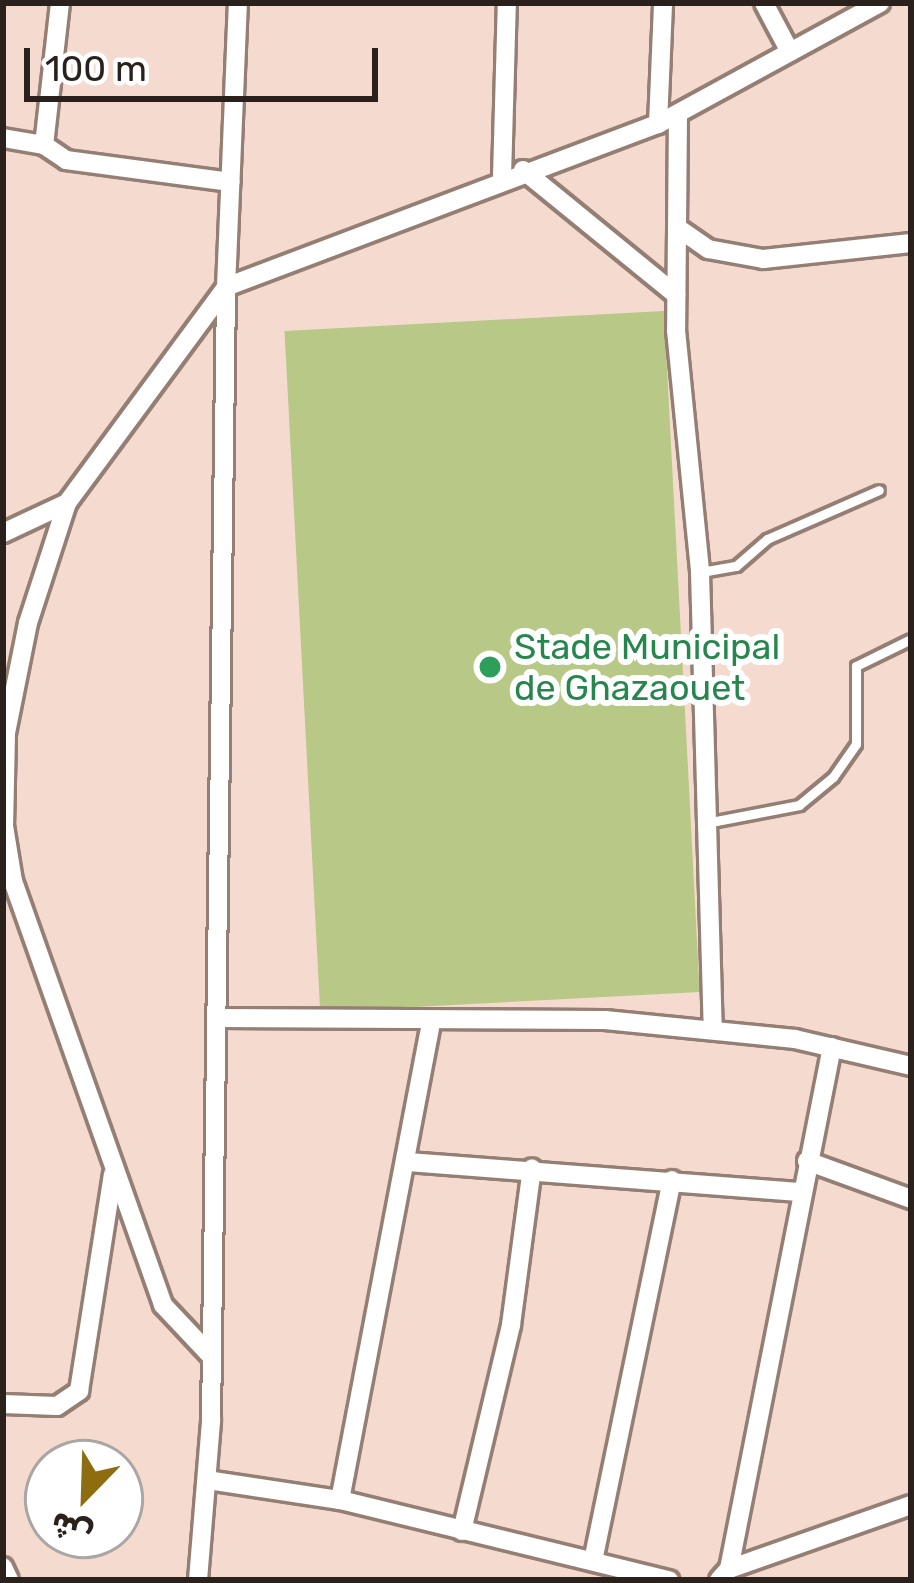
<!DOCTYPE html>
<meta charset="utf-8">
<style>
body{margin:0}
#map{position:relative;width:914px;height:1583px;overflow:hidden;background:#f5dbcf;font-family:Rubik,Vazirmatn,sans-serif}
div>[style]{position:absolute}
.green>*{inset:0;background:#b8c886;transform-origin:0 0}
.roads{filter:drop-shadow(3px 0 #957e73) drop-shadow(-3px 0 #957e73) drop-shadow(0 3px #957e73) drop-shadow(0 -3px #957e73)}
.lane>*{height:9px;margin:-4.5px;padding:0 4.5px;transform-origin:4.5px;border-radius:4.5px;background:#fff}
.street>*{height:18px;margin:-9px;padding:0 9px;transform-origin:9px;border-radius:9px;background:#fff}
.dots>*{width:33px;height:33px;translate:-50% -50%;box-sizing:border-box;border:6px solid #fff;border-radius:50%}
span{translate:-50% -50%;white-space:nowrap;text-align:center;line-height:1.15;-webkit-text-stroke:12px #fff;paint-order:stroke}
.leisure-label{font-size:36px;color:#27864d}
.left{translate:0 -50%;text-align:left}
.frame{position:absolute;inset:0;border:6px solid #2a201c;pointer-events:none}
.north{position:absolute;left:24px;top:1439px;width:120px;height:120px;box-sizing:border-box;background:#fff;border:3px solid #aaa6a4;border-radius:50%;rotate:203deg;font-size:33px;font-weight:700;line-height:48px;text-align:center;color:#2a201c}
.north::after{content:'';display:block;margin:auto;width:42px;height:54px;background:#8e6d11;clip-path:polygon(50% 0,100% 100%,50% 72%,0 100%)}
.scale{position:absolute;left:24px;top:48px;width:354px;height:54px;box-sizing:border-box;border:6px solid #2a201c;border-top:0;padding-left:15px;font-size:36px;line-height:42px;white-space:nowrap;color:#2a201c;-webkit-text-stroke:9px #fff;paint-order:stroke}
</style>
<div id="map">
<div class="green">
<i style="left:664px;top:311px;width:682px;height:380px;rotate:87deg"></i>
</div>
<div class="roads">
<div class="lane">
<i style="left:701px;top:572px;width:36px;rotate:-10deg"></i>
<i style="left:736px;top:566px;width:41px;rotate:-41.1deg"></i>
<i style="left:767px;top:539px;width:122px;rotate:-23.6deg"></i>
<i style="left:711px;top:822px;width:90px;rotate:-10.9deg"></i>
<i style="left:799px;top:805px;width:44px;rotate:-39.5deg"></i>
<i style="left:833px;top:777px;width:40px;rotate:-55.1deg"></i>
<i style="left:856px;top:744px;width:78px;rotate:-90deg"></i>
<i style="left:856px;top:666px;width:61px;rotate:-26.1deg"></i>
</div>
<div class="street">
<i style="left:60px;top:3px;width:143px;rotate:96.4deg"></i>
<i style="left:44px;top:145px;width:27px;rotate:34deg"></i>
<i style="left:66px;top:160px;width:166px;rotate:7.6deg"></i>
<i style="left:764px;top:3px;width:55px;rotate:62deg"></i>
<i style="left:678px;top:114px;width:216px;rotate:90.5deg"></i>
<i style="left:676px;top:330px;width:243px;rotate:84.3deg"></i>
<i style="left:700px;top:572px;width:456px;rotate:88.4deg"></i>
<i style="left:658px;top:124px;width:121px;rotate:-87.6deg"></i>
<i style="left:3px;top:138px;width:42px;rotate:9.7deg"></i>
<i style="left:523px;top:170px;width:198px;rotate:39.2deg"></i>
<i style="left:502px;top:177px;width:174px;rotate:-88.4deg"></i>
<i style="left:678px;top:228px;width:37px;rotate:35deg"></i>
<i style="left:708px;top:249px;width:56px;rotate:10.3deg"></i>
<i style="left:763px;top:259px;width:149px;rotate:-6.2deg"></i>
<i style="left:67px;top:503px;width:126px;rotate:108deg"></i>
<i style="left:28px;top:623px;width:112px;rotate:101.3deg"></i>
<i style="left:6px;top:733px;width:93px;rotate:91.2deg"></i>
<i style="left:4px;top:826px;width:56px;rotate:80.7deg"></i>
<i style="left:13px;top:881px;width:450px;rotate:70.5deg"></i>
<i style="left:163px;top:1305px;width:70px;rotate:46.7deg"></i>
<i style="left:3px;top:533px;width:71px;rotate:-25.1deg"></i>
<i style="left:67px;top:503px;width:268px;rotate:-53.6deg"></i>
<i style="left:226px;top:287px;width:462px;rotate:-20.7deg"></i>
<i style="left:658px;top:124px;width:253px;rotate:-28.6deg"></i>
<i style="left:218px;top:1018px;width:387px;rotate:0.3deg"></i>
<i style="left:605px;top:1020px;width:191px;rotate:5.7deg"></i>
<i style="left:795px;top:1039px;width:119px;rotate:13.1deg"></i>
<i style="left:807px;top:1161px;width:111px;rotate:20.1deg"></i>
<i style="left:408px;top:1162px;width:392px;rotate:4.4deg"></i>
<i style="left:3px;top:1404px;width:54px;rotate:2.1deg"></i>
<i style="left:57px;top:1406px;width:27px;rotate:-34deg"></i>
<i style="left:79px;top:1391px;width:219px;rotate:-81.1deg"></i>
<i style="left:207px;top:1480px;width:134px;rotate:8.6deg"></i>
<i style="left:340px;top:1500px;width:339px;rotate:13.7deg"></i>
<i style="left:340px;top:1500px;width:486px;rotate:-79.2deg"></i>
<i style="left:462px;top:1531px;width:212px;rotate:-76.6deg"></i>
<i style="left:511px;top:1325px;width:158px;rotate:-82.4deg"></i>
<i style="left:593px;top:1561px;width:389px;rotate:-78.3deg"></i>
<i style="left:3px;top:1567px;width:14px;rotate:65deg"></i>
<i style="left:729px;top:1569px;width:532px;rotate:-78.84deg"></i>
<i style="left:198px;top:1580px;width:160px;rotate:-85.3deg"></i>
<i style="left:211px;top:1421px;width:1134px;rotate:-89.24deg"></i>
<i style="left:226px;top:287px;width:284px;rotate:-87.6deg"></i>
<i style="left:719px;top:1580px;width:15px;rotate:-48deg"></i>
<i style="left:729px;top:1569px;width:193px;rotate:-19.4deg"></i>
</div>
</div>
<div class="dots">
<i style="left:490px;top:667px;background:#2e9e5b"></i>
</div>
<div class="leisure-label">
<span class="left" style="left:514px;top:667px">Stade Municipal<br>de Ghazaouet</span>
</div>
<div class="frame"></div>
<div class="north">ش</div>
<div class="scale">100 m</div>
</div>
